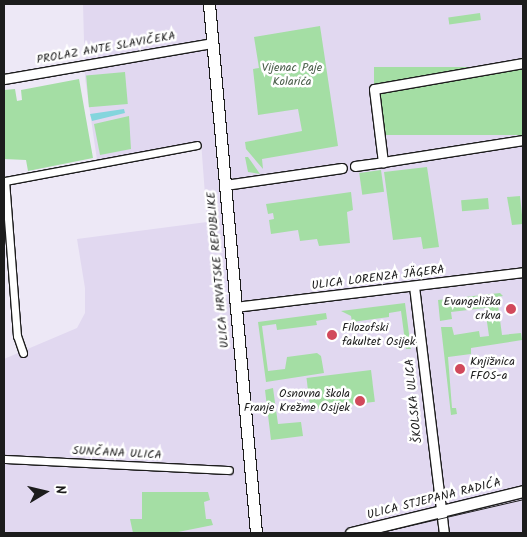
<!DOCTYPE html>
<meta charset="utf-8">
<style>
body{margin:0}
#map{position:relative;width:527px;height:537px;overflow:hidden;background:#ede8f6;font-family:Kalam,sans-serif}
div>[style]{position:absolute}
.built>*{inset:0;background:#e1d8f0}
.green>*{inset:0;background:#a4dea4;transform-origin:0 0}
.water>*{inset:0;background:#84d5dd}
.roads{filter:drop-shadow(1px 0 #1c1c1c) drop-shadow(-1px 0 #1c1c1c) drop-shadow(0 1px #1c1c1c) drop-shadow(0 -1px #1c1c1c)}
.pedestrian>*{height:7px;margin:-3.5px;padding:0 3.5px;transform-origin:3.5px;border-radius:3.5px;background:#fff}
.minor>*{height:9px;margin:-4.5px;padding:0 4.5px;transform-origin:4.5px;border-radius:4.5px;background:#fff}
.tertiary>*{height:11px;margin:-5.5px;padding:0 5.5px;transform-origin:5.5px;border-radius:5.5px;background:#fff}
.tram>*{height:1px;margin:-0.5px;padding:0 0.5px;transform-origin:0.5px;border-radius:0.5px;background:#1c1c1c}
.dots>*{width:14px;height:14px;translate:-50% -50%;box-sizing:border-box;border:2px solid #fff;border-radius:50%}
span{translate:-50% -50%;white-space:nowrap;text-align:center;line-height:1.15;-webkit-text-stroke:5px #fff;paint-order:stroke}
.street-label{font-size:12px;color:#1c1c1c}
.park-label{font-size:12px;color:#4c604c}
.poi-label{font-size:12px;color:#1c1c1c}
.right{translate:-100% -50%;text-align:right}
.left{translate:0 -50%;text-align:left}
.frame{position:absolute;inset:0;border:5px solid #1c1c1c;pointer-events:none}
.north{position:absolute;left:20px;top:467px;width:50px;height:50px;-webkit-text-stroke:4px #fff;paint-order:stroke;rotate:81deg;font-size:14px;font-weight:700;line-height:20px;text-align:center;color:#1c1c1c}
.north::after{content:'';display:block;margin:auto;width:18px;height:22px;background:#1c1c1c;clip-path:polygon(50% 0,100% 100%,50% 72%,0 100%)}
</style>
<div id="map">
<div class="built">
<i style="clip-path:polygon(83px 4px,523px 4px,523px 533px,4px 533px,4px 359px,77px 328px,85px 313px,85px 288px,77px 239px,207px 222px,201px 141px,97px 160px,85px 78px)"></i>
</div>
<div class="green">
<i style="left:480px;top:13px;width:7px;height:32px;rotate:82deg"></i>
<i style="clip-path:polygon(320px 26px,338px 146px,262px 159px,263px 169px,246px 149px,245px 142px,302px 131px,298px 109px,258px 115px,253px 69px,259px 68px,254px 37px)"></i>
<i style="left:523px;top:67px;width:68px;height:149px;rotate:90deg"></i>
<i style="left:125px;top:72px;width:32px;height:39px;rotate:85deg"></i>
<i style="clip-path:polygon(79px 79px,93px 158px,28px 171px,26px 160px,4px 159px,4px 90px,15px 89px,17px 101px,22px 100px,21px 90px)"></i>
<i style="clip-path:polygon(129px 116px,131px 149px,100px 155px,94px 124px)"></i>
<i style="clip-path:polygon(245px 157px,248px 157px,260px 174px,248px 172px)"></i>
<i style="clip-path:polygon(427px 167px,439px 247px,423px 249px,421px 237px,393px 240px,384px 172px)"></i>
<i style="left:381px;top:170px;width:22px;height:22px;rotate:82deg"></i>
<i style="clip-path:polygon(351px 192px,353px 210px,347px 212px,350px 243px,319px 246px,317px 239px,300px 241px,298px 230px,271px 234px,269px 220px,274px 219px,273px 213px,268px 214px,266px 204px)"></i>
<i style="clip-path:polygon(520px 196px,523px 224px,512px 225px,507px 197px)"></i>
<i style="left:488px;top:198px;width:11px;height:27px;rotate:85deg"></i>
<i style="clip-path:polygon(500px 293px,503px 296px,497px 297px,502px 335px,521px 333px,522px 340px,471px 348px,471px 354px,448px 357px,452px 408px,456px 408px,457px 414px,451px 415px,441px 327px,452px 327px,454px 335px,479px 331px,480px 337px,489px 336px,485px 308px,451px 312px,452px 319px,440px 321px,438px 300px)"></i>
<i style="clip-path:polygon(405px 303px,411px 349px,406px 349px,401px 311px,389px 313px,389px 317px,352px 322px,351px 316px,341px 311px)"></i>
<i style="clip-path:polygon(326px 313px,327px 319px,316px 321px,317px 325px,277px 330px,276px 324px,262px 326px,268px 371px,285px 369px,287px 357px,317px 353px,321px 356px,324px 373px,266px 382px,258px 322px)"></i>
<i style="left:371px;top:370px;width:32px;height:65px;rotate:83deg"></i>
<i style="clip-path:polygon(273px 388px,278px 424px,301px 422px,303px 436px,271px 440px,265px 390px)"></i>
<i style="clip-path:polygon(142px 492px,208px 492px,210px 500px,204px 502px,206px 519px,211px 519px,213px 525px,173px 533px,133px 533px,130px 519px,142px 519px)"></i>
</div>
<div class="water">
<i style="clip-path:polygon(124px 109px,125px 113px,92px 121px,90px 114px)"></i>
</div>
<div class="roads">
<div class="pedestrian">
<i style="left:23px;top:353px;width:18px;rotate:-109deg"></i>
<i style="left:17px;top:336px;width:155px;rotate:-94.4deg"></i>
<i style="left:5px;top:181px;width:195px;rotate:-10.6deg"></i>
<i style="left:4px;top:459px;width:225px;rotate:2.8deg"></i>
</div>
<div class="minor">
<i style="left:523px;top:63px;width:151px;rotate:170.1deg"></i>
<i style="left:374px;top:89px;width:74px;rotate:83deg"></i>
<i style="left:383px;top:162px;width:142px;rotate:-8.9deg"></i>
<i style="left:4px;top:79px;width:212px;rotate:-9.8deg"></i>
<i style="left:355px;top:166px;width:28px;rotate:-8deg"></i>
<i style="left:225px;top:185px;width:118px;rotate:-8.3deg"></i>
<i style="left:414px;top:286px;width:249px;rotate:83.1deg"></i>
<i style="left:235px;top:307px;width:290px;rotate:-6.9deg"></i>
</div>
<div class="tertiary">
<i style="left:209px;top:4px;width:531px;rotate:84.92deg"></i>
<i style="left:351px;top:533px;width:177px;rotate:-13.7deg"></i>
</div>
</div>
<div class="tram">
<i style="left:377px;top:533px;width:150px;rotate:-13.1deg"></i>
</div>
<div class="dots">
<i style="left:511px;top:309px;background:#d1495b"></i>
<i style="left:332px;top:335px;background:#d1495b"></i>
<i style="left:460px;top:369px;background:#d1495b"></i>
<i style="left:360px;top:401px;background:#d1495b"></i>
</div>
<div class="street-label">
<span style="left:106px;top:48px;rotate:-10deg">PROLAZ ANTE SLAVIČEKA</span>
<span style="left:218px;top:270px;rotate:-95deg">ULICA HRVATSKE REPUBLIKE</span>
<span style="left:378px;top:278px;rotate:-7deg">ULICA LORENZA JÄGERA</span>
<span style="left:414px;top:401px;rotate:-96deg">ŠKOLSKA ULICA</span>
<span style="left:117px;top:453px;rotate:3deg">SUNČANA ULICA</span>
<span style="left:434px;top:499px;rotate:-14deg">ULICA STJEPANA RADIĆA</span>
</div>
<div class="park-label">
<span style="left:292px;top:75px">Vijenac Paje<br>Kolarića</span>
</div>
<div class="poi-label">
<span class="right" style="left:501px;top:309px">Evangelička<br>crkva</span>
<span class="left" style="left:342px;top:335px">Filozofski<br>fakultet Osijek</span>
<span class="left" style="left:470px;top:369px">Knjižnica<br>FFOS-a</span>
<span class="right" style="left:350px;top:401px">Osnovna škola<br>Franje Krežme Osijek</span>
</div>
<div class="frame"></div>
<div class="north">N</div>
</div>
